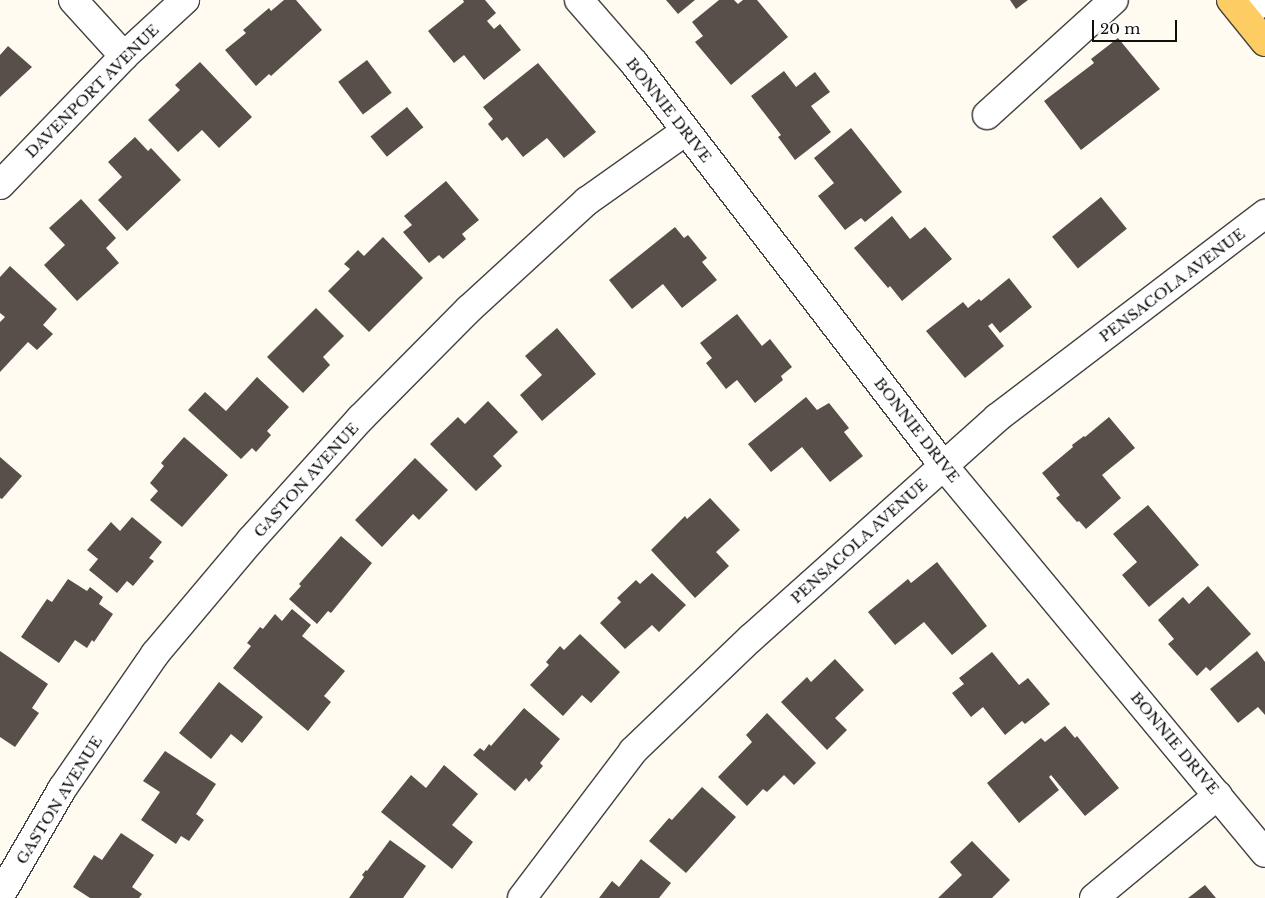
<!DOCTYPE html>
<style>
body{margin:0}
#map{position:relative;width:1265px;height:898px;overflow:hidden;background:#fffbf1;font-family:"Libre Baskerville",serif}
div>[style]{position:absolute}
.building>*{inset:0;background:#584f4b;transform-origin:0 0}
.roads{filter:drop-shadow(1px 0 #424242) drop-shadow(-1px 0 #424242) drop-shadow(0 1px #424242) drop-shadow(0 -1px #424242)}
.minor>*{height:28px;margin:-14px;padding:0 14px;transform-origin:14px;border-radius:14px;background:#fff}
.major>*{height:28px;margin:-14px;padding:0 14px;transform-origin:14px;border-radius:14px;background:#fdcd64}
span{translate:-50% -50%;white-space:nowrap;text-align:center;line-height:1.15;-webkit-text-stroke:5px #fff;paint-order:stroke}
.street-label{font-size:15px;color:#0f0f0f}
.scale{position:absolute;left:1092px;top:20px;width:85px;height:22px;box-sizing:border-box;border:2px solid #0f0f0f;border-top:0;padding-left:6px;font-size:15px;line-height:18px;white-space:nowrap;color:#0f0f0f;-webkit-text-stroke:4px #fff;paint-order:stroke}
</style>
<div id="map">
<div class="building">
<i style="clip-path:polygon(284px 0,296px 0,322px 30px,271px 76px,269px 74px,256px 86px,225px 50px,246px 33px,243px 30px,269px 8px,271px 11px)"></i>
<i style="clip-path:polygon(463px 0,485px 0,496px 13px,487px 21px,494px 29px,500px 24px,521px 50px,484px 80px,464px 55px,454px 63px,428px 31px,464px 2px)"></i>
<i style="clip-path:polygon(666px 0,695px 0,678px 14px)"></i>
<i style="clip-path:polygon(719px 0,734px 0,738px 4px,743px 0,757px 0,788px 37px,731px 85px,695px 42px,703px 36px,692px 22px)"></i>
<i style="clip-path:polygon(1010px 0,1028px 0,1016px 9px)"></i>
<i style="clip-path:polygon(1118px 38px,1160px 89px,1081px 150px,1044px 101px,1094px 63px,1091px 59px)"></i>
<i style="clip-path:polygon(8px 46px,32px 67px,0 97px,0 55px)"></i>
<i style="left:367px;top:60px;width:41px;height:36px;rotate:53deg"></i>
<i style="clip-path:polygon(200px 62px,252px 117px,219px 148px,202px 130px,178px 152px,148px 120px,180px 90px,175px 85px)"></i>
<i style="clip-path:polygon(538px 63px,596px 132px,564px 158px,547px 138px,523px 157px,507px 137px,502px 141px,488px 124px,493px 119px,483px 107px)"></i>
<i style="clip-path:polygon(784px 71px,796px 87px,815px 72px,830px 92px,811px 106px,831px 132px,795px 160px,778px 137px,781px 135px,751px 96px)"></i>
<i style="left:407px;top:107px;width:26px;height:47px;rotate:51deg"></i>
<i style="clip-path:polygon(851px 128px,902px 192px,865px 222px,861px 218px,845px 230px,818px 196px,834px 183px,814px 158px)"></i>
<i style="clip-path:polygon(135px 137px,148px 151px,151px 148px,181px 180px,127px 231px,98px 200px,122px 177px,108px 162px)"></i>
<i style="clip-path:polygon(446px 181px,479px 220px,462px 234px,466px 239px,443px 259px,439px 255px,429px 263px,403px 232px,412px 225px,404px 216px)"></i>
<i style="left:1101px;top:197px;width:41px;height:63px;rotate:51deg"></i>
<i style="clip-path:polygon(81px 199px,116px 238px,106px 248px,119px 263px,77px 301px,44px 265px,65px 245px,49px 228px)"></i>
<i style="clip-path:polygon(892px 216px,910px 239px,925px 227px,952px 259px,902px 301px,890px 286px,888px 288px,854px 248px)"></i>
<i style="clip-path:polygon(675px 227px,684px 238px,688px 235px,707px 258px,702px 262px,717px 280px,682px 308px,663px 284px,632px 309px,609px 280px)"></i>
<i style="clip-path:polygon(383px 237px,423px 278px,369px 332px,328px 291px,350px 269px,344px 264px,358px 250px,364px 256px)"></i>
<i style="clip-path:polygon(10px 266px,57px 309px,43px 325px,53px 334px,37px 350px,28px 342px,0 372px,0 322px,5px 317px,0 313px,0 277px)"></i>
<i style="clip-path:polygon(1009px 278px,1032px 307px,1000px 333px,992px 323px,988px 326px,1004px 346px,965px 378px,926px 331px,963px 302px,968px 308px,979px 299px,981px 301px)"></i>
<i style="clip-path:polygon(316px 308px,344px 336px,323px 357px,330px 365px,303px 393px,267px 357px)"></i>
<i style="clip-path:polygon(737px 314px,762px 346px,770px 339px,792px 367px,781px 376px,783px 380px,755px 403px,737px 380px,726px 389px,706px 363px,712px 358px,700px 343px)"></i>
<i style="clip-path:polygon(557px 328px,596px 374px,542px 421px,520px 395px,542px 375px,525px 356px)"></i>
<i style="clip-path:polygon(257px 377px,289px 407px,267px 431px,271px 435px,256px 452px,252px 448px,241px 459px,188px 410px,205px 392px,226px 411px)"></i>
<i style="clip-path:polygon(806px 397px,817px 410px,829px 403px,849px 428px,844px 432px,863px 456px,830px 482px,802px 447px,771px 472px,748px 444px)"></i>
<i style="clip-path:polygon(488px 401px,518px 432px,493px 456px,502px 466px,476px 491px,430px 444px,458px 417px,465px 424px)"></i>
<i style="clip-path:polygon(1109px 417px,1135px 448px,1102px 475px,1121px 498px,1086px 529px,1079px 521px,1077px 522px,1056px 498px,1060px 495px,1042px 473px,1073px 447px,1072px 445px,1084px 436px,1085px 437px)"></i>
<i style="clip-path:polygon(184px 437px,228px 475px,182px 527px,150px 500px,158px 491px,150px 483px,164px 466px,161px 463px)"></i>
<i style="clip-path:polygon(0 457px,22px 476px,2px 499px,0 498px)"></i>
<i style="clip-path:polygon(415px 458px,448px 490px,419px 520px,413px 514px,382px 547px,355px 520px)"></i>
<i style="clip-path:polygon(710px 498px,740px 530px,716px 552px,729px 566px,695px 598px,651px 550px,685px 516px,687px 519px)"></i>
<i style="clip-path:polygon(1148px 505px,1199px 565px,1149px 607px,1122px 575px,1137px 562px,1113px 534px)"></i>
<i style="clip-path:polygon(132px 517px,162px 542px,149px 558px,154px 561px,133px 586px,127px 581px,117px 593px,89px 570px,98px 559px,87px 550px,111px 522px,120px 531px)"></i>
<i style="clip-path:polygon(341px 536px,372px 563px,331px 613px,328px 611px,317px 624px,289px 599px,301px 586px,299px 584px)"></i>
<i style="clip-path:polygon(937px 562px,987px 626px,952px 655px,924px 622px,895px 645px,868px 612px,908px 579px,911px 583px)"></i>
<i style="clip-path:polygon(652px 573px,686px 605px,659px 632px,652px 625px,625px 649px,600px 623px,621px 602px,617px 598px,636px 580px,640px 584px)"></i>
<i style="clip-path:polygon(68px 579px,87px 591px,90px 587px,103px 597px,99px 604px,113px 614px,94px 642px,92px 640px,87px 648px,75px 640px,59px 663px,21px 637px,47px 599px,52px 602px)"></i>
<i style="clip-path:polygon(1208px 586px,1251px 634px,1210px 671px,1206px 667px,1197px 676px,1168px 644px,1174px 639px,1158px 620px,1183px 597px,1189px 604px)"></i>
<i style="clip-path:polygon(292px 609px,311px 625px,302px 636px,345px 671px,324px 696px,331px 702px,308px 731px,233px 668px,251px 646px,247px 643px,260px 627px,263px 629px,275px 614px,282px 621px)"></i>
<i style="clip-path:polygon(580px 634px,620px 672px,591px 703px,582px 695px,563px 716px,530px 685px,549px 665px,546px 662px,560px 646px,564px 650px)"></i>
<i style="clip-path:polygon(0 651px,48px 684px,32px 708px,39px 713px,15px 747px,0 737px)"></i>
<i style="clip-path:polygon(1257px 651px,1265px 662px,1265px 715px,1258px 707px,1238px 723px,1210px 689px)"></i>
<i style="clip-path:polygon(992px 652px,1019px 685px,1028px 678px,1050px 704px,1025px 724px,1022px 721px,1005px 735px,983px 707px,971px 717px,952px 693px,964px 684px,959px 678px)"></i>
<i style="clip-path:polygon(835px 659px,864px 690px,835px 718px,847px 730px,827px 750px,781px 702px,807px 677px,811px 682px)"></i>
<i style="clip-path:polygon(219px 682px,263px 717px,242px 743px,231px 734px,211px 759px,179px 733px)"></i>
<i style="clip-path:polygon(524px 708px,560px 739px,540px 763px,543px 766px,529px 782px,526px 778px,515px 791px,473px 755px,480px 748px,484px 751px,489px 744px,491px 746px)"></i>
<i style="clip-path:polygon(767px 713px,816px 763px,794px 785px,784px 775px,767px 792px,763px 789px,747px 806px,718px 777px,752px 742px,746px 735px)"></i>
<i style="clip-path:polygon(1065px 726px,1075px 738px,1077px 736px,1119px 788px,1085px 816px,1051px 775px,1049px 777px,1059px 790px,1019px 823px,987px 783px,1041px 738px,1045px 742px)"></i>
<i style="clip-path:polygon(165px 751px,216px 784px,196px 814px,204px 820px,189px 841px,181px 836px,176px 844px,141px 820px,160px 792px,143px 781px)"></i>
<i style="clip-path:polygon(444px 765px,478px 794px,452px 825px,473px 842px,452px 869px,381px 812px,411px 775px,426px 788px)"></i>
<i style="clip-path:polygon(702px 787px,736px 817px,686px 873px,649px 841px,669px 818px,672px 820px)"></i>
<i style="clip-path:polygon(121px 833px,154px 855px,132px 887px,142px 894px,139px 898px,90px 898px,73px 887px,94px 855px,102px 860px)"></i>
<i style="clip-path:polygon(390px 840px,426px 866px,403px 898px,349px 898px,364px 877px,362px 875px,366px 870px,367px 871px)"></i>
<i style="clip-path:polygon(972px 841px,1010px 880px,992px 898px,938px 898px,962px 875px,950px 862px)"></i>
<i style="clip-path:polygon(641px 859px,671px 883px,659px 898px,599px 898px,612px 881px,619px 887px)"></i>
<i style="clip-path:polygon(1205px 885px,1216px 898px,1188px 898px)"></i>
</div>
<div class="roads">
<div class="minor">
<i style="left:73px;top:0;width:76px;rotate:47.7deg"></i>
<i style="left:579px;top:0;width:84px;rotate:48.9deg"></i>
<i style="left:634px;top:63px;width:507px;rotate:52.45deg"></i>
<i style="left:943px;top:465px;width:504px;rotate:50.31deg"></i>
<i style="left:1244px;top:15px;width:26px;rotate:-36deg"></i>
<i style="left:987px;top:115px;width:171px;rotate:-42.2deg"></i>
<i style="left:0;top:185px;width:179px;rotate:-46.1deg"></i>
<i style="left:124px;top:56px;width:83px;rotate:-42.6deg"></i>
<i style="left:0;top:896px;width:124px;rotate:-59.9deg"></i>
<i style="left:62px;top:789px;width:164px;rotate:-55.4deg"></i>
<i style="left:155px;top:654px;width:149px;rotate:-49.9deg"></i>
<i style="left:251px;top:540px;width:164px;rotate:-48deg"></i>
<i style="left:361px;top:418px;width:153px;rotate:-45.3deg"></i>
<i style="left:469px;top:309px;width:160px;rotate:-42.5deg"></i>
<i style="left:587px;top:201px;width:121px;rotate:-35.3deg"></i>
<i style="left:522px;top:898px;width:184px;rotate:-52.9deg"></i>
<i style="left:633px;top:751px;width:163px;rotate:-43.8deg"></i>
<i style="left:751px;top:638px;width:330px;rotate:-41.8deg"></i>
<i style="left:997px;top:418px;width:337px;rotate:-37.3deg"></i>
<i style="left:1094px;top:898px;width:161px;rotate:-39.7deg"></i>
</div>
<div class="major">
<i style="left:1231px;top:0;width:54px;rotate:51deg"></i>
</div>
</div>
<div class="street-label">
<span style="left:92px;top:91px;rotate:-45deg">DAVENPORT AVENUE</span>
<span style="left:669px;top:110px;rotate:52deg">BONNIE DRIVE</span>
<span style="left:1172px;top:285px;rotate:-37deg">PENSACOLA AVENUE</span>
<span style="left:917px;top:430px;rotate:52deg">BONNIE DRIVE</span>
<span style="left:306px;top:480px;rotate:-48deg">GASTON AVENUE</span>
<span style="left:859px;top:541px;rotate:-42deg">PENSACOLA AVENUE</span>
<span style="left:1175px;top:743px;rotate:50deg">BONNIE DRIVE</span>
<span style="left:59px;top:800px;rotate:-58deg">GASTON AVENUE</span>
</div>
<div class="scale">20 m</div>
</div>
